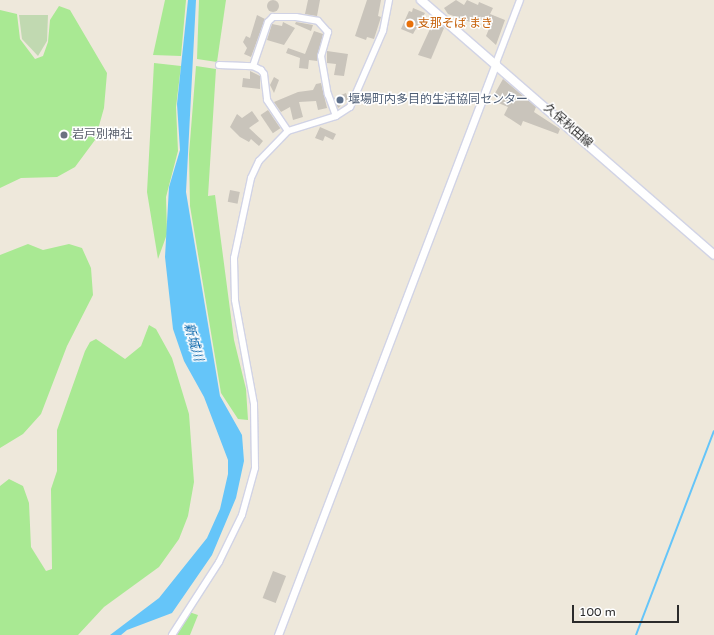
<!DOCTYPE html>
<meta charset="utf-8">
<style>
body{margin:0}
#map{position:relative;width:714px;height:635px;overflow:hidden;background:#eee8db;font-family:"Varela Round","Noto Sans JP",sans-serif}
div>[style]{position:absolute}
.green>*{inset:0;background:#a9e993}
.cemetery>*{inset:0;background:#c1d9b1}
.water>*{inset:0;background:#65c5f9}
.stream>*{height:2px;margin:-1px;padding:0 1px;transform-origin:1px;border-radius:1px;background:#65c5f9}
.building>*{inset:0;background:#c9c4bb;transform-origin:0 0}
.round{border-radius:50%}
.roads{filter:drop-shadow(1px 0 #d1d3e5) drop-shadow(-1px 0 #d1d3e5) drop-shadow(0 1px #d1d3e5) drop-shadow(0 -1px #d1d3e5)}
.minor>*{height:6px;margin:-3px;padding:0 3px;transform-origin:3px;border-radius:3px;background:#fff}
.tertiary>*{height:7px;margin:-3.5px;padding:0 3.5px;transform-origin:3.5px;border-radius:3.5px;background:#fff}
.secondary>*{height:8px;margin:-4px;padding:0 4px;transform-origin:4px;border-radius:4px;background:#fff}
.dots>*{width:11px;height:11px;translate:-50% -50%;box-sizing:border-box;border:2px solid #fff;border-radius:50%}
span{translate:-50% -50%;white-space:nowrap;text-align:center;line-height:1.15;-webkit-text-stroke:3px #fff;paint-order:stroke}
.food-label{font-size:12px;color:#c56008}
.left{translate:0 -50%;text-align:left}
.service-label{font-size:12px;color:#4e5e75}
.street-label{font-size:12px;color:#2b2b2b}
.worship-label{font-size:12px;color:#5b616d}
.water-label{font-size:13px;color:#0161a8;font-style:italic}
.scale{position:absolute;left:572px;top:605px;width:107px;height:18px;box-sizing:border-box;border:2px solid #2b2b2b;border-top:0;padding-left:5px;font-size:12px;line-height:14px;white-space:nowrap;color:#2b2b2b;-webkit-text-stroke:3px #fff;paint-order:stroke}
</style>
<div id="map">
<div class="green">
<i style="clip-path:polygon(165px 0,186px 0,181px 56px,153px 55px)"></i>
<i style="clip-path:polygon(199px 0,226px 0,217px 62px,197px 59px)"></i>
<i style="clip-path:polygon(59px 6px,70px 10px,107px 73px,104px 108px,95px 140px,75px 167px,57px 177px,21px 178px,0 188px,0 10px,17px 14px,20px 39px,35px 59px,43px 56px,48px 42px,50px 20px)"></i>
<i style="clip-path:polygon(154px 63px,181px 66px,176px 107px,178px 151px,166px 197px,167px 234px,158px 259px,147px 192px)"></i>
<i style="clip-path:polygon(196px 66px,216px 69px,208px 196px,215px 195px,234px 340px,246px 389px,248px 420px,238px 419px,221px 393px,190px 206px,189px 154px)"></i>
<i style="clip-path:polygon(28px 244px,43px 250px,69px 244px,82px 248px,91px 268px,93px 295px,67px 346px,41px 414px,23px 434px,0 448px,0 255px)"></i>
<i style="clip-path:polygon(149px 325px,156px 329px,172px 358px,189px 414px,194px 482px,188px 516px,179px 539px,159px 567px,104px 607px,78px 635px,0 635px,0 486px,9px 479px,23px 486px,29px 503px,31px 547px,46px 571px,52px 569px,51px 489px,57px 471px,57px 430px,85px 351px,90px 342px,96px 339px,125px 359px,141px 346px)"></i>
<i style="clip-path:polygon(189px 612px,198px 615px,190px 635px,175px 635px)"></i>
</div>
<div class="cemetery">
<i style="clip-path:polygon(19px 15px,48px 15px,47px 41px,38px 56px,22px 39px)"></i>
</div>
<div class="water">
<i style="clip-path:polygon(188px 0,196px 0,186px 192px,220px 396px,242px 435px,244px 461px,236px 498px,212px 555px,172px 613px,127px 630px,121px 635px,110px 635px,159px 598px,207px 538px,220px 509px,228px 474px,228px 460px,204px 397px,184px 361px,173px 329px,165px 257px,169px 187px,180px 150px,177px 104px)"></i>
</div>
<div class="stream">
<i style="left:636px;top:635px;width:218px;rotate:-69.1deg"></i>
</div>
<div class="building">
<i class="round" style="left:267px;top:0;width:12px;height:12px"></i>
<i style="clip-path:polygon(308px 0,320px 0,317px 16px,305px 14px)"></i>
<i style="clip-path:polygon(367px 0,381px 0,378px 16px,381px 17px,374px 39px,367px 37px,366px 40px,355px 36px)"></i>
<i style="clip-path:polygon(456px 0,464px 5px,467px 0,478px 5px,479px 2px,493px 8px,490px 14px,505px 20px,496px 45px,486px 36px,491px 24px,481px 20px,478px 25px,448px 14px,444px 8px)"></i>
<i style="clip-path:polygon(413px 8px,425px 13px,413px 34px,401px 29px,409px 11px,412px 12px)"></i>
<i style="clip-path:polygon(257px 15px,265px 19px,251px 57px,244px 54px,247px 48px,243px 42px,246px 36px,250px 38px)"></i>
<i style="clip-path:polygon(283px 22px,295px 28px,284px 45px,267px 40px,272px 24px,282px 26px)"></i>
<i style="clip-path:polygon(296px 22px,313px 25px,311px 31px,295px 24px)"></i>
<i style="clip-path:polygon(438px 24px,444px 28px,431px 59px,418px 55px,430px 29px)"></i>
<i style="clip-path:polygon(314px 31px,323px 34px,317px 61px,309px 60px,308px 69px,299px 68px,300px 58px,286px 53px,288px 48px,305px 54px)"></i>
<i style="clip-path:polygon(327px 51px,348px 54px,344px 76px,334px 75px,336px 64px,327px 63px)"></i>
<i style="clip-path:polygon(250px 71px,260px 76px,260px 89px,242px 87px,243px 78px,250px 79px)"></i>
<i style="clip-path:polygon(274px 77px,279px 80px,274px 93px,270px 85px)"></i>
<i style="clip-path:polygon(503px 79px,536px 107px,534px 112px,560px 129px,558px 134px,523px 121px,521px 126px,504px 115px,508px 107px,496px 102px,499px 97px,494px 95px)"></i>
<i style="clip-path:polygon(321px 83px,328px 112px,327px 108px,318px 110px,316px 101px,299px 102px,303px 117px,293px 120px,290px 107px,281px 112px,274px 102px,298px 92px,313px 90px,316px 84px)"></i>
<i style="clip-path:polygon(346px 93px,348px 99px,338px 108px,334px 98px)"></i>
<i style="left:268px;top:110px;width:22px;height:9px;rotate:56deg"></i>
<i style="clip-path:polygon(252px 111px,259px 121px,249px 128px,263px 141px,259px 146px,251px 139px,249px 142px,240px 137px,230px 127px,237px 114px,242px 118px)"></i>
<i style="clip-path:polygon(320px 127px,336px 134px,333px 140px,325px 136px,323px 141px,315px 138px)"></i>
<i style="left:230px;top:190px;width:10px;height:12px;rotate:11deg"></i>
<i style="left:273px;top:571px;width:14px;height:29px;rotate:21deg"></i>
</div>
<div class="roads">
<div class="minor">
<i style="left:496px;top:63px;width:67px;rotate:-69.1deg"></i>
<i style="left:219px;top:65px;width:34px;rotate:2deg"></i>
<i style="left:253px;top:66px;width:9px;rotate:27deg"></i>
<i style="left:261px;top:70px;width:5px;rotate:53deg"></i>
<i style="left:264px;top:74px;width:26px;rotate:83deg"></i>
<i style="left:267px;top:100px;width:37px;rotate:56deg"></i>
<i style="left:253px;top:66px;width:46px;rotate:-71.2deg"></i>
<i style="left:268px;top:22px;width:7px;rotate:-45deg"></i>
<i style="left:273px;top:17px;width:23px"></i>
<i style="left:296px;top:17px;width:22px;rotate:10deg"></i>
<i style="left:318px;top:21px;width:15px;rotate:48deg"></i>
<i style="left:328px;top:32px;width:25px;rotate:106deg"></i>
<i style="left:321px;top:56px;width:39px;rotate:80deg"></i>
<i style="left:328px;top:94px;width:23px;rotate:70deg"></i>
<i style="left:172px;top:635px;width:87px;rotate:-57.2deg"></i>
<i style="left:219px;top:562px;width:52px;rotate:-63.9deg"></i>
<i style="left:242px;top:515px;width:49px;rotate:-74.5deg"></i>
<i style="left:255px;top:468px;width:64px;rotate:-90.9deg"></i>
<i style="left:254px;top:404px;width:106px;rotate:-100.4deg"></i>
<i style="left:235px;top:300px;width:42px;rotate:-91.4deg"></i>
<i style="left:234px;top:258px;width:82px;rotate:-78deg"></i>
<i style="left:251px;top:178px;width:19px;rotate:-65deg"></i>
<i style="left:259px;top:161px;width:42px;rotate:-46deg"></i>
<i style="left:288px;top:131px;width:50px;rotate:-17.4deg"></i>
<i style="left:336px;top:116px;width:17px;rotate:-33deg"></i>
<i style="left:350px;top:107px;width:83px;rotate:-66.5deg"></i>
<i style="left:383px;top:31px;width:32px;rotate:-79deg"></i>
</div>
<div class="tertiary">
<i style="left:278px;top:635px;width:612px;rotate:-69.14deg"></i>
</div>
<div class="secondary">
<i style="left:421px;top:0;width:388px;rotate:41deg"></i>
</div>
</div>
<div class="dots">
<i style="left:410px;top:24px;background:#e8710a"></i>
<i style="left:340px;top:100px;background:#5c6f8a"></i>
<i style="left:64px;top:135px;background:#6b7280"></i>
</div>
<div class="food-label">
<span class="left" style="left:418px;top:24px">支那そば まき</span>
</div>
<div class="service-label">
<span class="left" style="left:348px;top:100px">堰場町内多目的生活協同センター</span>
</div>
<div class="street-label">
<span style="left:568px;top:126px;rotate:41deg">久保秋田線</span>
</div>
<div class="worship-label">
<span class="left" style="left:72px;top:135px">岩戸別神社</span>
</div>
<div class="water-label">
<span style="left:193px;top:342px;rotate:74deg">新城川</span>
</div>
<div class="scale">100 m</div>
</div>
